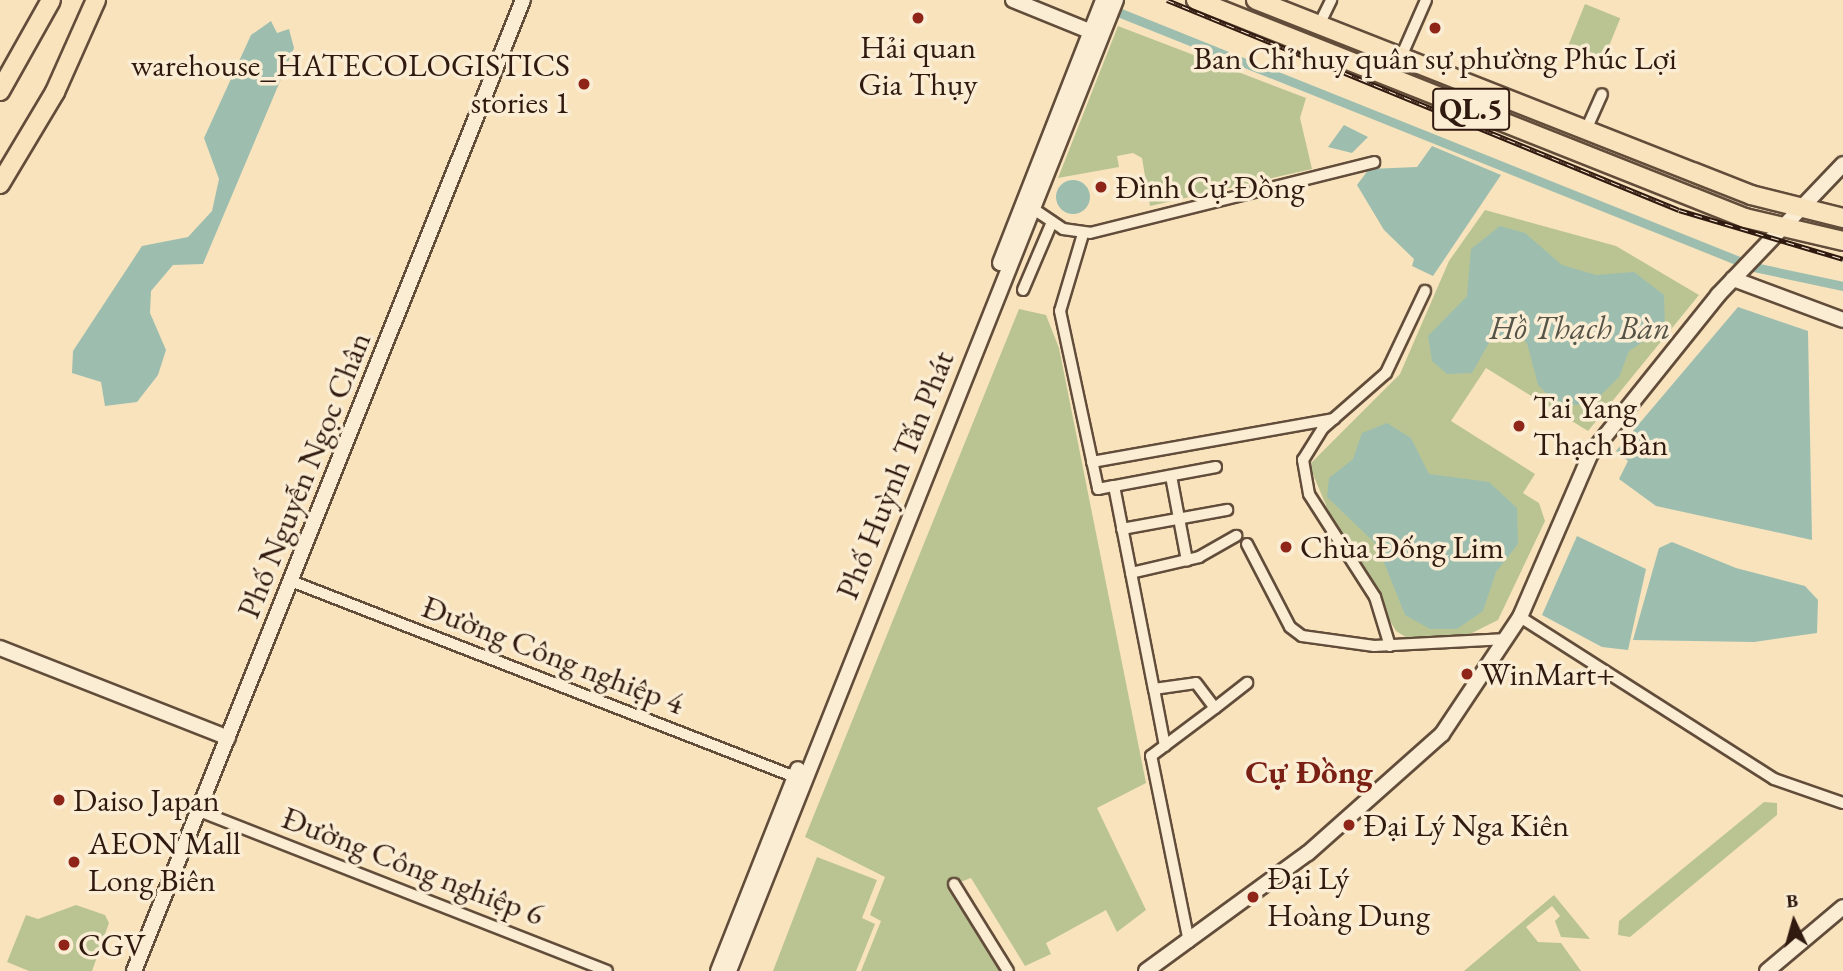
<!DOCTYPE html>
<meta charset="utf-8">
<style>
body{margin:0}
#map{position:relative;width:1843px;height:971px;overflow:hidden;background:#f8e3bd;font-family:"EB Garamond",serif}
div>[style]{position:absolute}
.green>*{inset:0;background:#bac493;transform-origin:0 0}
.water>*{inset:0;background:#9dbeaf}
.round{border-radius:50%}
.canal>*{height:9px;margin:-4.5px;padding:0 4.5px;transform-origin:4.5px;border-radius:4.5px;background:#9dbeaf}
.roads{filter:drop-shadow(2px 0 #624c3a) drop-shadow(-2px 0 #624c3a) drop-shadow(0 2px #624c3a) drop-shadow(0 -2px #624c3a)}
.street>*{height:10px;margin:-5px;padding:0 5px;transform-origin:5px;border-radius:5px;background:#faedd4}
.secondary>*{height:14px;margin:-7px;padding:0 7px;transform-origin:7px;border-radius:7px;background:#faedd4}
.highway>*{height:18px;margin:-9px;padding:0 9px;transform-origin:9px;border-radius:9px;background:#f8e3bd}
.rail>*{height:5px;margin-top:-2.5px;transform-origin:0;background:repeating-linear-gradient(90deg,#faedd4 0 8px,#30190f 0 16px);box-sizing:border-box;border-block:2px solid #30190f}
.dots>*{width:19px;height:19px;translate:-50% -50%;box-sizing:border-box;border:4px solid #faedd4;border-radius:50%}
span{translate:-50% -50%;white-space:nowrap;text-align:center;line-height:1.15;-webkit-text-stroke:7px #faedd4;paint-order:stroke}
.shield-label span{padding:2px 5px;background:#faedd4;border:2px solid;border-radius:5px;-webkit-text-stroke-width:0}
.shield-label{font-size:30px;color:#30190f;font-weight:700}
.poi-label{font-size:32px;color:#30190f}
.right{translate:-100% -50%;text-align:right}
.left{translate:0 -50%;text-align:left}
.street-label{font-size:32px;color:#30190f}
.water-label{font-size:33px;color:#565347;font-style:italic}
.neighbourhood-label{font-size:33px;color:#7a1f14;font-weight:700}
.north{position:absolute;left:1759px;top:887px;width:70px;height:70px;-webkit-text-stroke:5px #faedd4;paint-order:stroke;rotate:355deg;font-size:19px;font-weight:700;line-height:28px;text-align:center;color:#30190f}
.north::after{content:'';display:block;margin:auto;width:24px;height:32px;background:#30190f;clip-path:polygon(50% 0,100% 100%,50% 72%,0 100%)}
</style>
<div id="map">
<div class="green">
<i style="left:1585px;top:4px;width:38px;height:53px;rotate:22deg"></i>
<i style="clip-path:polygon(1118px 26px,1306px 98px,1300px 118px,1312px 169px,1150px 206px,1142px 158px,1133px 153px,1117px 156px,1119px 167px,1058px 178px)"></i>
<i style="clip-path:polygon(1485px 210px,1616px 246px,1699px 295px,1588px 431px,1486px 368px,1451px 421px,1535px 474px,1523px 493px,1539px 503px,1545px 521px,1498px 620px,1462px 638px,1412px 641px,1396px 631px,1339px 536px,1309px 465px,1400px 374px,1449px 261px)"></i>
<i style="clip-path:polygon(1019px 309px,1046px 315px,1059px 348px,1146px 783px,1097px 808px,1146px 910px,1117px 932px,1106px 910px,1046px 943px,1051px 954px,1025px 966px,971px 878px,955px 884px,1008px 971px,861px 971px,881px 921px,870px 915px,885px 877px,805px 837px)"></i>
<i style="clip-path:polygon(1764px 802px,1777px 803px,1777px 815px,1630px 937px,1618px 935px,1619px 921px)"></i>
<i style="clip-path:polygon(817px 857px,877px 880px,862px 918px,875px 924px,856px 971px,773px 971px)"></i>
<i style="clip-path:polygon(1554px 895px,1590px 939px,1561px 937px,1555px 921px,1560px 916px,1552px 906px,1526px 927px,1538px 942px,1561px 943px,1581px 971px,1464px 971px)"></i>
<i style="clip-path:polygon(76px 905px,105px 915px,109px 923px,92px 971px,29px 971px,7px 962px,26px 915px,38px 919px)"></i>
</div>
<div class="water">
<i style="clip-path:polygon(271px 21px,277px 33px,289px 29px,294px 48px,203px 264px,173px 265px,151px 291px,150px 313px,166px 350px,158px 375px,137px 402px,105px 406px,101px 382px,72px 373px,73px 351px,142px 246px,188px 237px,212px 211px,219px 179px,204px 138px,251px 35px)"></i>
<i style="clip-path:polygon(1344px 125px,1368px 137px,1352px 153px,1328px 147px)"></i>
<i style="clip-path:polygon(1432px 146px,1501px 175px,1433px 276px,1412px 266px,1414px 259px,1384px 230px,1357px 185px,1369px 169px,1417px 167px)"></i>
<i class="round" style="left:1056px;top:180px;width:34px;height:34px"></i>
<i style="clip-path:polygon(1500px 226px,1525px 233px,1562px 265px,1596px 275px,1634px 272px,1664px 295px,1665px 327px,1629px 351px,1619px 377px,1596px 400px,1576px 405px,1553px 400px,1538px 385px,1527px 343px,1516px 334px,1490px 341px,1472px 373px,1447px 374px,1432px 361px,1428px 336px,1467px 296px,1471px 249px)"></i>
<i style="clip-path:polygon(1738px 307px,1808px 331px,1812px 540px,1656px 506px,1619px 479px,1628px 461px,1616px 451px)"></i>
<i style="clip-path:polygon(1387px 423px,1411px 438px,1429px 474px,1489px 482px,1517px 508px,1518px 544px,1496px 572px,1483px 611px,1457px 629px,1430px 629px,1405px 615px,1377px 545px,1327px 497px,1329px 478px,1353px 459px,1362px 433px)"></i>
<i style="clip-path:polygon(1577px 536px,1646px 569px,1628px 650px,1602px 647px,1542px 615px)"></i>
<i style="clip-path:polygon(1672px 542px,1736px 568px,1805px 586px,1818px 600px,1817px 633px,1754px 642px,1633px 640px,1659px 548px)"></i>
</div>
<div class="canal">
<i style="left:1118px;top:12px;width:669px;rotate:21.85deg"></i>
<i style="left:1754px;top:267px;width:91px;rotate:12.1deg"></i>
</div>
<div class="roads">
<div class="street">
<i style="left:1319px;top:25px;width:28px;rotate:-64deg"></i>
<i style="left:1401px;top:57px;width:62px;rotate:-66.3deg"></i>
<i style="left:1586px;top:130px;width:39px;rotate:-66deg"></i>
<i style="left:1032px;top:208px;width:37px;rotate:34deg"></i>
<i style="left:1063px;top:229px;width:27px;rotate:8deg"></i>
<i style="left:1090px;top:233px;width:293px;rotate:-14deg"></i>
<i style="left:1083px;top:234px;width:80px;rotate:106.6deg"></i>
<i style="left:1060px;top:311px;width:182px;rotate:77.9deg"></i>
<i style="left:1098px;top:489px;width:16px;rotate:-11deg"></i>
<i style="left:1023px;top:290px;width:74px;rotate:-66.9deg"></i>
<i style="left:1092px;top:462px;width:246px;rotate:-10.1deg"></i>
<i style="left:1216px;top:467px;width:104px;rotate:169.4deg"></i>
<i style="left:1114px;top:486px;width:207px;rotate:78.9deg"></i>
<i style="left:1154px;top:689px;width:42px;rotate:-8.1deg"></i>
<i style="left:1196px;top:683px;width:31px;rotate:53deg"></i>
<i style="left:1215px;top:708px;width:41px;rotate:-38deg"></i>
<i style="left:1171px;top:476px;width:86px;rotate:79.3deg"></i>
<i style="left:1122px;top:529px;width:107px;rotate:-10.3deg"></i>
<i style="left:1247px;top:544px;width:93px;rotate:62.6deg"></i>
<i style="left:1290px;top:627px;width:15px;rotate:37deg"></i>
<i style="left:1302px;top:636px;width:73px;rotate:7.9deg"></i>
<i style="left:1374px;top:646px;width:133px;rotate:-3deg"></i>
<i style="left:1131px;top:573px;width:70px;rotate:-13.2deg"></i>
<i style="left:1199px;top:557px;width:43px;rotate:-29.6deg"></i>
<i style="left:291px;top:581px;width:541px;rotate:21.25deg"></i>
<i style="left:1520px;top:617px;width:301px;rotate:32.5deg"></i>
<i style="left:1774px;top:779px;width:73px;rotate:19.2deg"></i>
<i style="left:1390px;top:646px;width:51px;rotate:-107deg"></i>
<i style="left:1375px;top:597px;width:122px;rotate:-122.7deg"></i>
<i style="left:1309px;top:494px;width:35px;rotate:-100deg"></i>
<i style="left:1303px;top:460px;width:36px;rotate:-58deg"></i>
<i style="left:1322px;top:429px;width:85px;rotate:-41.2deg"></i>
<i style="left:1386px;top:373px;width:91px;rotate:-64.6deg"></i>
<i style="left:1154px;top:689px;width:58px;rotate:79.1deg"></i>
<i style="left:199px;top:811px;width:438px;rotate:21.4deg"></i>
<i style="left:954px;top:884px;width:102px;rotate:58.2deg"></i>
<i style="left:1189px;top:942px;width:190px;rotate:-101.5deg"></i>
<i style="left:1151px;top:756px;width:80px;rotate:-36.9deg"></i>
</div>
<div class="secondary">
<i style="left:1013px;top:0;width:93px;rotate:22.1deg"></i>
<i style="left:1000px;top:263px;width:282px;rotate:-68.6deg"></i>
<i style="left:1733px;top:279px;width:117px;rotate:20.4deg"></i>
<i style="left:0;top:648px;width:245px;rotate:21.5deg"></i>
<i style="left:134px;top:971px;width:1046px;rotate:-68.17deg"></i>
<i style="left:718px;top:971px;width:217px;rotate:-68.4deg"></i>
<i style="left:729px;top:971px;width:1045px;rotate:-68.27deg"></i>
<i style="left:1146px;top:971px;width:200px;rotate:-36.1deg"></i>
<i style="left:1308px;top:853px;width:179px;rotate:-41.6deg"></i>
<i style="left:1442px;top:734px;width:141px;rotate:-56.3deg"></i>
<i style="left:1520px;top:617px;width:176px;rotate:-66.6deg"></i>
<i style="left:1590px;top:455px;width:205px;rotate:-51.3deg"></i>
<i style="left:1718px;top:295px;width:181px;rotate:-46.3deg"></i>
<i style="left:1767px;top:971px;width:99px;rotate:-40.1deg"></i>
</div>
<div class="highway">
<i style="left:1196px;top:0;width:591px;rotate:21.66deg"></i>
<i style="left:1745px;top:218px;width:101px;rotate:13.2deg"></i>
<i style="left:1256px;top:0;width:532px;rotate:21.5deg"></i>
<i style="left:1751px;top:195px;width:95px;rotate:14deg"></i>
<i style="left:0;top:91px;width:104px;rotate:-60.7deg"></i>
<i style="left:0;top:184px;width:107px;rotate:-59.1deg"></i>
<i style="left:55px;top:92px;width:101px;rotate:-66deg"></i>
</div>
</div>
<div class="rail">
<i style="left:1167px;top:0;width:553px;rotate:22.3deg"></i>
<i style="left:1679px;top:210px;width:171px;rotate:16.6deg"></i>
</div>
<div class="dots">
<i style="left:918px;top:18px;background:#8f2418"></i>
<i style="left:1435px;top:28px;background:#8f2418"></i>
<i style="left:584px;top:84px;background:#8f2418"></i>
<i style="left:1101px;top:187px;background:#8f2418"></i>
<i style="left:1519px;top:426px;background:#8f2418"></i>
<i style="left:1286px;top:547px;background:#8f2418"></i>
<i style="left:1467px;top:674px;background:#8f2418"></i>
<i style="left:59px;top:800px;background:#8f2418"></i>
<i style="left:1349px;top:825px;background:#8f2418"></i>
<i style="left:74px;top:862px;background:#8f2418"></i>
<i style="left:1253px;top:897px;background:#8f2418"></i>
<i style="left:64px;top:945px;background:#8f2418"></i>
</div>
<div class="shield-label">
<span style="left:1471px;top:109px">QL.5</span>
</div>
<div class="poi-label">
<span style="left:918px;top:66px">Hải quan<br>Gia Thụy</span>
<span style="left:1435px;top:58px">Ban Chỉ huy quân sự phường Phúc Lợi</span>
<span class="right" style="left:570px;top:84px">warehouse_HATECOLOGISTICS<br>stories 1</span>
<span class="left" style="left:1115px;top:187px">Đình Cự Đồng</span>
<span class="left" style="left:1533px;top:426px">Tai Yang<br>Thạch Bàn</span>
<span class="left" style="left:1300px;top:547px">Chùa Đống Lim</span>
<span class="left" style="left:1481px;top:674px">WinMart+</span>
<span class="left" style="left:73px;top:800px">Daiso Japan</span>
<span class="left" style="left:1363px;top:825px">Đại Lý Nga Kiên</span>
<span class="left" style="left:88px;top:862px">AEON Mall<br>Long Biên</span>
<span class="left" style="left:1267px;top:897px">Đại Lý<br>Hoàng Dung</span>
<span class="left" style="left:78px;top:945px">CGV</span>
</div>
<div class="street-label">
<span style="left:304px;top:475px;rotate:-68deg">Phố Nguyễn Ngọc Chân</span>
<span style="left:895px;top:475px;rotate:-68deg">Phố Huỳnh Tấn Phát</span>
<span style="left:553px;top:655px;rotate:21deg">Đường Công nghiệp 4</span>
<span style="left:413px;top:866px;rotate:21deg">Đường Công nghiệp 6</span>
</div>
<div class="water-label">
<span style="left:1580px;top:328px">Hồ Thạch Bàn</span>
</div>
<div class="neighbourhood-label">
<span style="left:1309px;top:772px">Cự Đồng</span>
</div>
<div class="north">B</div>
</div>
